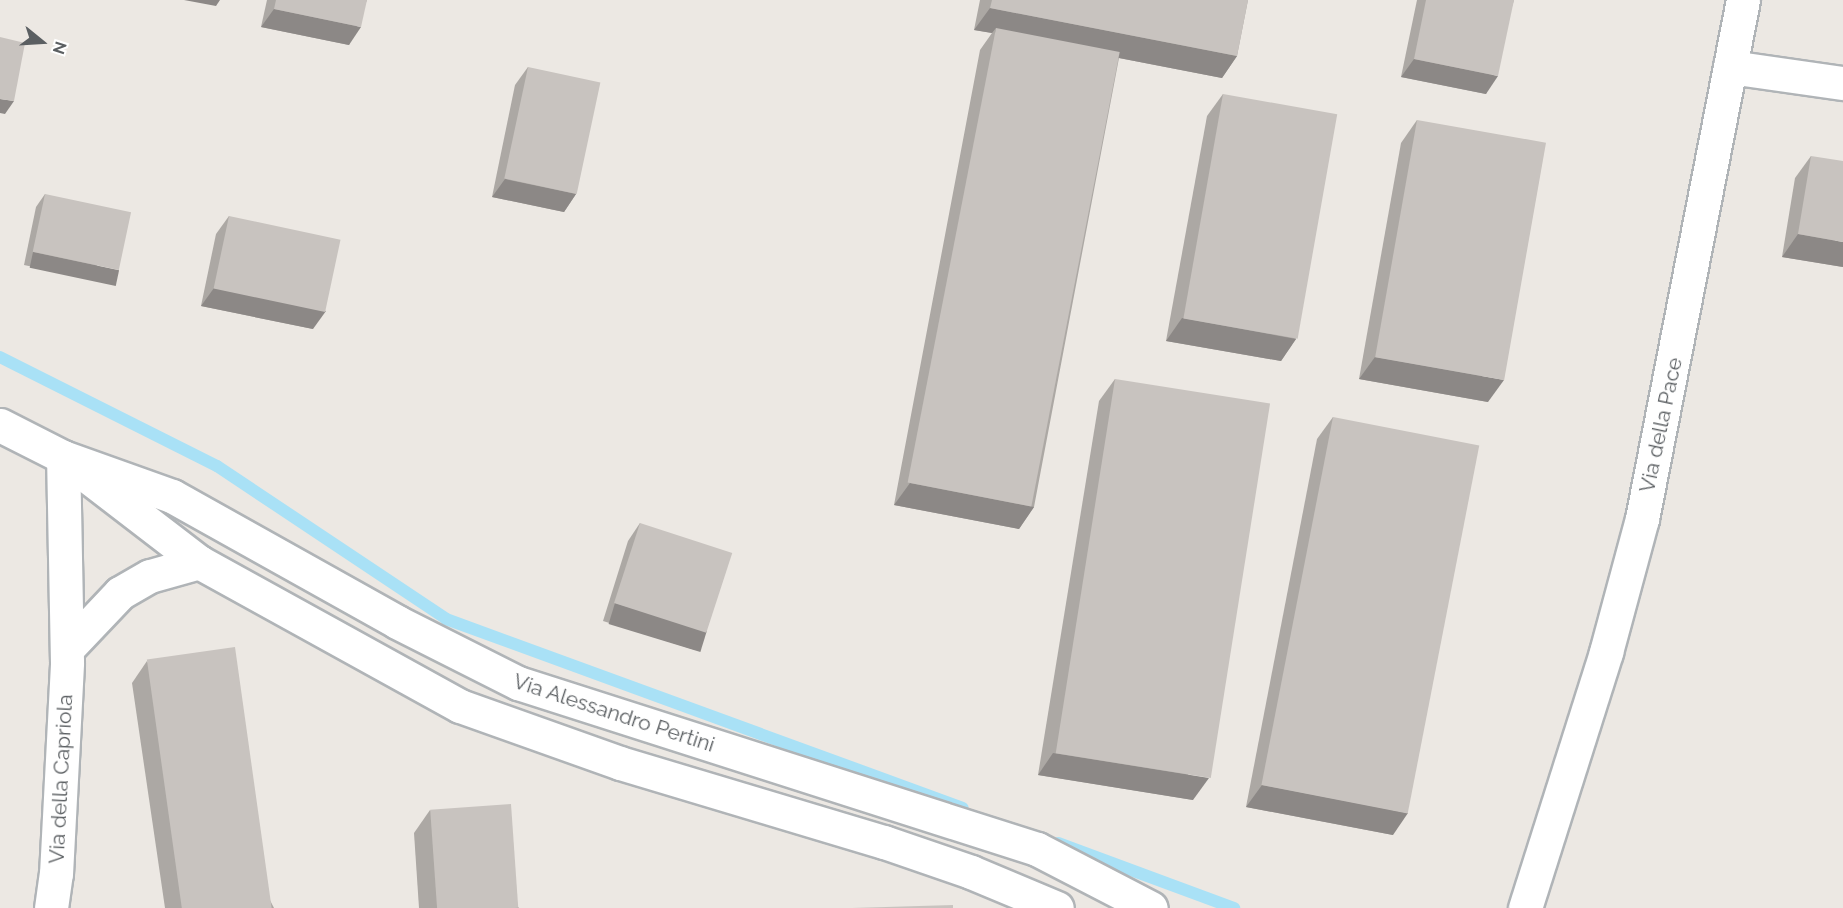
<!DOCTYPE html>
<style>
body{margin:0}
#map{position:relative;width:1843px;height:908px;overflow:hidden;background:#ece8e3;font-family:Raleway,sans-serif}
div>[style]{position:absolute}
.stream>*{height:12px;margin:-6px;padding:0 6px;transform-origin:6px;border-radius:6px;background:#a9e1f6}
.roads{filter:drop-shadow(2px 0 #b0b4b7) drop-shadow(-2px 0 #b0b4b7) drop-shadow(0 2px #b0b4b7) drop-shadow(0 -2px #b0b4b7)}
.street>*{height:33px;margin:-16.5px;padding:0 16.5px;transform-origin:16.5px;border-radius:16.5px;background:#fff}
.secondary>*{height:33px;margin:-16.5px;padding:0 16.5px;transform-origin:16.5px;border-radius:16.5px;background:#fff}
.wall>*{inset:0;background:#aca8a4}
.shaded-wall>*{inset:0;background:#8c8886;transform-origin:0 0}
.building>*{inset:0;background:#c8c3bf;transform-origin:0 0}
span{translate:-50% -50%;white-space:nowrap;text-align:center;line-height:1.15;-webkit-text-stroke:4.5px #fff;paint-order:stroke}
.street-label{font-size:21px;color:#5b5f62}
.north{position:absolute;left:12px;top:12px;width:60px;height:60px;-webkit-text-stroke:4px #fff;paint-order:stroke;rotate:108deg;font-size:16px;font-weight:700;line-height:24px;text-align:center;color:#5b5f62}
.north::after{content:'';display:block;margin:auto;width:21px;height:27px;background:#5b5f62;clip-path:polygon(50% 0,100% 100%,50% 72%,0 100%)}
</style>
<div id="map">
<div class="stream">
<i style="left:0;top:357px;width:243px;rotate:26.7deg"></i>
<i style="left:217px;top:466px;width:275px;rotate:33.7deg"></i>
<i style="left:446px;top:619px;width:550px;rotate:20.08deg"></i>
<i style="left:1058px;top:843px;width:188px;rotate:20.3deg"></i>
</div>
<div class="roads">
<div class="street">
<i style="left:1730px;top:67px;width:114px;rotate:8.1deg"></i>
<i style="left:67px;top:649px;width:77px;rotate:-46.6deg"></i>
<i style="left:120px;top:593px;width:34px;rotate:-30deg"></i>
<i style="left:150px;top:576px;width:51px;rotate:-15.9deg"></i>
<i style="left:51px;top:908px;width:34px;rotate:-82deg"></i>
<i style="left:56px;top:874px;width:212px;rotate:-87deg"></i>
<i style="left:67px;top:662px;width:205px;rotate:-91.1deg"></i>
</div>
<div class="secondary">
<i style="left:0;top:425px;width:71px;rotate:26.9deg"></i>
<i style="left:63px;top:457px;width:116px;rotate:19.7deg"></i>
<i style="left:172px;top:496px;width:258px;rotate:29.2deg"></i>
<i style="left:397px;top:622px;width:136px;rotate:26.8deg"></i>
<i style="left:518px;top:683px;width:545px;rotate:17.74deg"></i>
<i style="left:1037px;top:849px;width:128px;rotate:27.4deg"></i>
<i style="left:83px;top:473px;width:146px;rotate:37.5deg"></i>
<i style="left:199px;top:562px;width:298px;rotate:28.9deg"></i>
<i style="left:460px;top:706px;width:170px;rotate:19.6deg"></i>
<i style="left:620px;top:763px;width:276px;rotate:16.7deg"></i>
<i style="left:884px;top:842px;width:92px;rotate:19deg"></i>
<i style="left:971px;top:872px;width:93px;rotate:22.7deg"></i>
<i style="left:1525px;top:908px;width:269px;rotate:-72.4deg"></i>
<i style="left:1606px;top:652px;width:138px;rotate:-74.9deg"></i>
<i style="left:1642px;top:519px;width:529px;rotate:-78.99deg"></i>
</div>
</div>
<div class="wall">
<i style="clip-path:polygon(267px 0,367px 0,349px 45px,261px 27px)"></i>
<i style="clip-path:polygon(980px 0,1248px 0,1237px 56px,1222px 78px,1119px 58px,1034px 507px,1019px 529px,894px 505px,980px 50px,992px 33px,974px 30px)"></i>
<i style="clip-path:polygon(1417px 0,1514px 0,1486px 94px,1401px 77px)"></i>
<i style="clip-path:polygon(528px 67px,576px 194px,564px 212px,492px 197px,515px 85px)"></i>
<i style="clip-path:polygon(1223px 94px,1296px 339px,1281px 361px,1166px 341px,1207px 116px)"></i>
<i style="clip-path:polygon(1417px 120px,1488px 402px,1359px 379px,1401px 143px)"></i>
<i style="clip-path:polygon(1811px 156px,1843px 267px,1782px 257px,1795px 178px)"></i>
<i style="clip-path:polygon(45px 194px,110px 283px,24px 265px,36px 207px)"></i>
<i style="clip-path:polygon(229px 216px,313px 329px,201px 306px,216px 234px)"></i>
<i style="clip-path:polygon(1115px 379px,1193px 800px,1038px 775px,1099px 401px)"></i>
<i style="clip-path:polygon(1333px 417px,1393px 835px,1246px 807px,1317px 439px)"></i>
<i style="clip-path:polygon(640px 523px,695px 650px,603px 621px,628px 541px)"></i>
<i style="clip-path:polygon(147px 661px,274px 908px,165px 908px,132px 683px)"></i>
<i style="clip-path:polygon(430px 810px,519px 908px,419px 908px,414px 833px)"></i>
</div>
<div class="shaded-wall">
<i style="clip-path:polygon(184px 0,220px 0,216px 6px)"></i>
<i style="clip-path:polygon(990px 8px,1237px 56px,1222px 78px,995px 34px,996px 28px,992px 33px,974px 30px)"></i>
<i style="clip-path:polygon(274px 9px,361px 27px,349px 45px,261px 27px)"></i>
<i style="clip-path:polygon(1414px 59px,1498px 76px,1486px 94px,1401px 77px)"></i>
<i style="clip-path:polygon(0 99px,14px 101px,5px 114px,0 113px)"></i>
<i style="clip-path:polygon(505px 179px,576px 194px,564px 212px,492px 197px)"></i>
<i style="clip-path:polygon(1798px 234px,1843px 242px,1843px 267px,1782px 257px)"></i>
<i style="left:33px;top:252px;width:88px;height:16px;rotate:12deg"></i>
<i style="clip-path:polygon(214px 288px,326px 311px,313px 329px,201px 306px)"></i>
<i style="clip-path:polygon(1182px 318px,1296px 339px,1281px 361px,1166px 341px)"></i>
<i style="clip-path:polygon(1375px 357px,1504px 380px,1488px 402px,1359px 379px)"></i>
<i style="clip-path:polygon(910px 483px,1034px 507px,1019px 529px,894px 505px)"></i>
<i style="left:615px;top:603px;width:96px;height:22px;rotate:17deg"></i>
<i style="clip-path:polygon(1053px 753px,1209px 778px,1193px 800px,1038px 775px)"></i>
<i style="clip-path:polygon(1262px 785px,1408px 813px,1393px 835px,1246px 807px)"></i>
</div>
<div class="building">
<i style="clip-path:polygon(276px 0,367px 0,361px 27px,274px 9px)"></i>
<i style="clip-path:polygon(992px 0,1248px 0,1237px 56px,990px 8px)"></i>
<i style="clip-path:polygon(1426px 0,1514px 0,1498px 76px,1414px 59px)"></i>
<i style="left:996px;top:28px;width:126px;height:463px;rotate:11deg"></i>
<i style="clip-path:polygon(0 37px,25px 43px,14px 101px,0 99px)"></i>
<i style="left:528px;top:67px;width:74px;height:114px;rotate:12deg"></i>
<i style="left:1223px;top:94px;width:116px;height:228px;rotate:10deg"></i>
<i style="left:1417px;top:120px;width:131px;height:241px;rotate:10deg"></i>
<i style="clip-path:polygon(1811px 156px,1843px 161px,1843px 242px,1798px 234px)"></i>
<i style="left:45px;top:194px;width:88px;height:59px;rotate:12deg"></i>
<i style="left:229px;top:216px;width:114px;height:74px;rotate:12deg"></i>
<i style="left:1115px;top:379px;width:157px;height:379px;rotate:9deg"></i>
<i style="left:1333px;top:417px;width:149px;height:375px;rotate:11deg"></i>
<i style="left:640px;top:523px;width:97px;height:84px;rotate:18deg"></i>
<i style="left:235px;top:647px;width:264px;height:89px;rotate:82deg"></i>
<i style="left:511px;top:804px;width:104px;height:81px;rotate:86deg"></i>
<i style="clip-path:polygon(953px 905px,953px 908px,852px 908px)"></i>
</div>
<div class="street-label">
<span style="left:1661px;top:425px;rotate:-78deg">Via della Pace</span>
<span style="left:614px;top:713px;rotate:18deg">Via Alessandro Pertini</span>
<span style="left:61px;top:779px;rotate:-87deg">Via della Capriola</span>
</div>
<div class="north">N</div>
</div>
